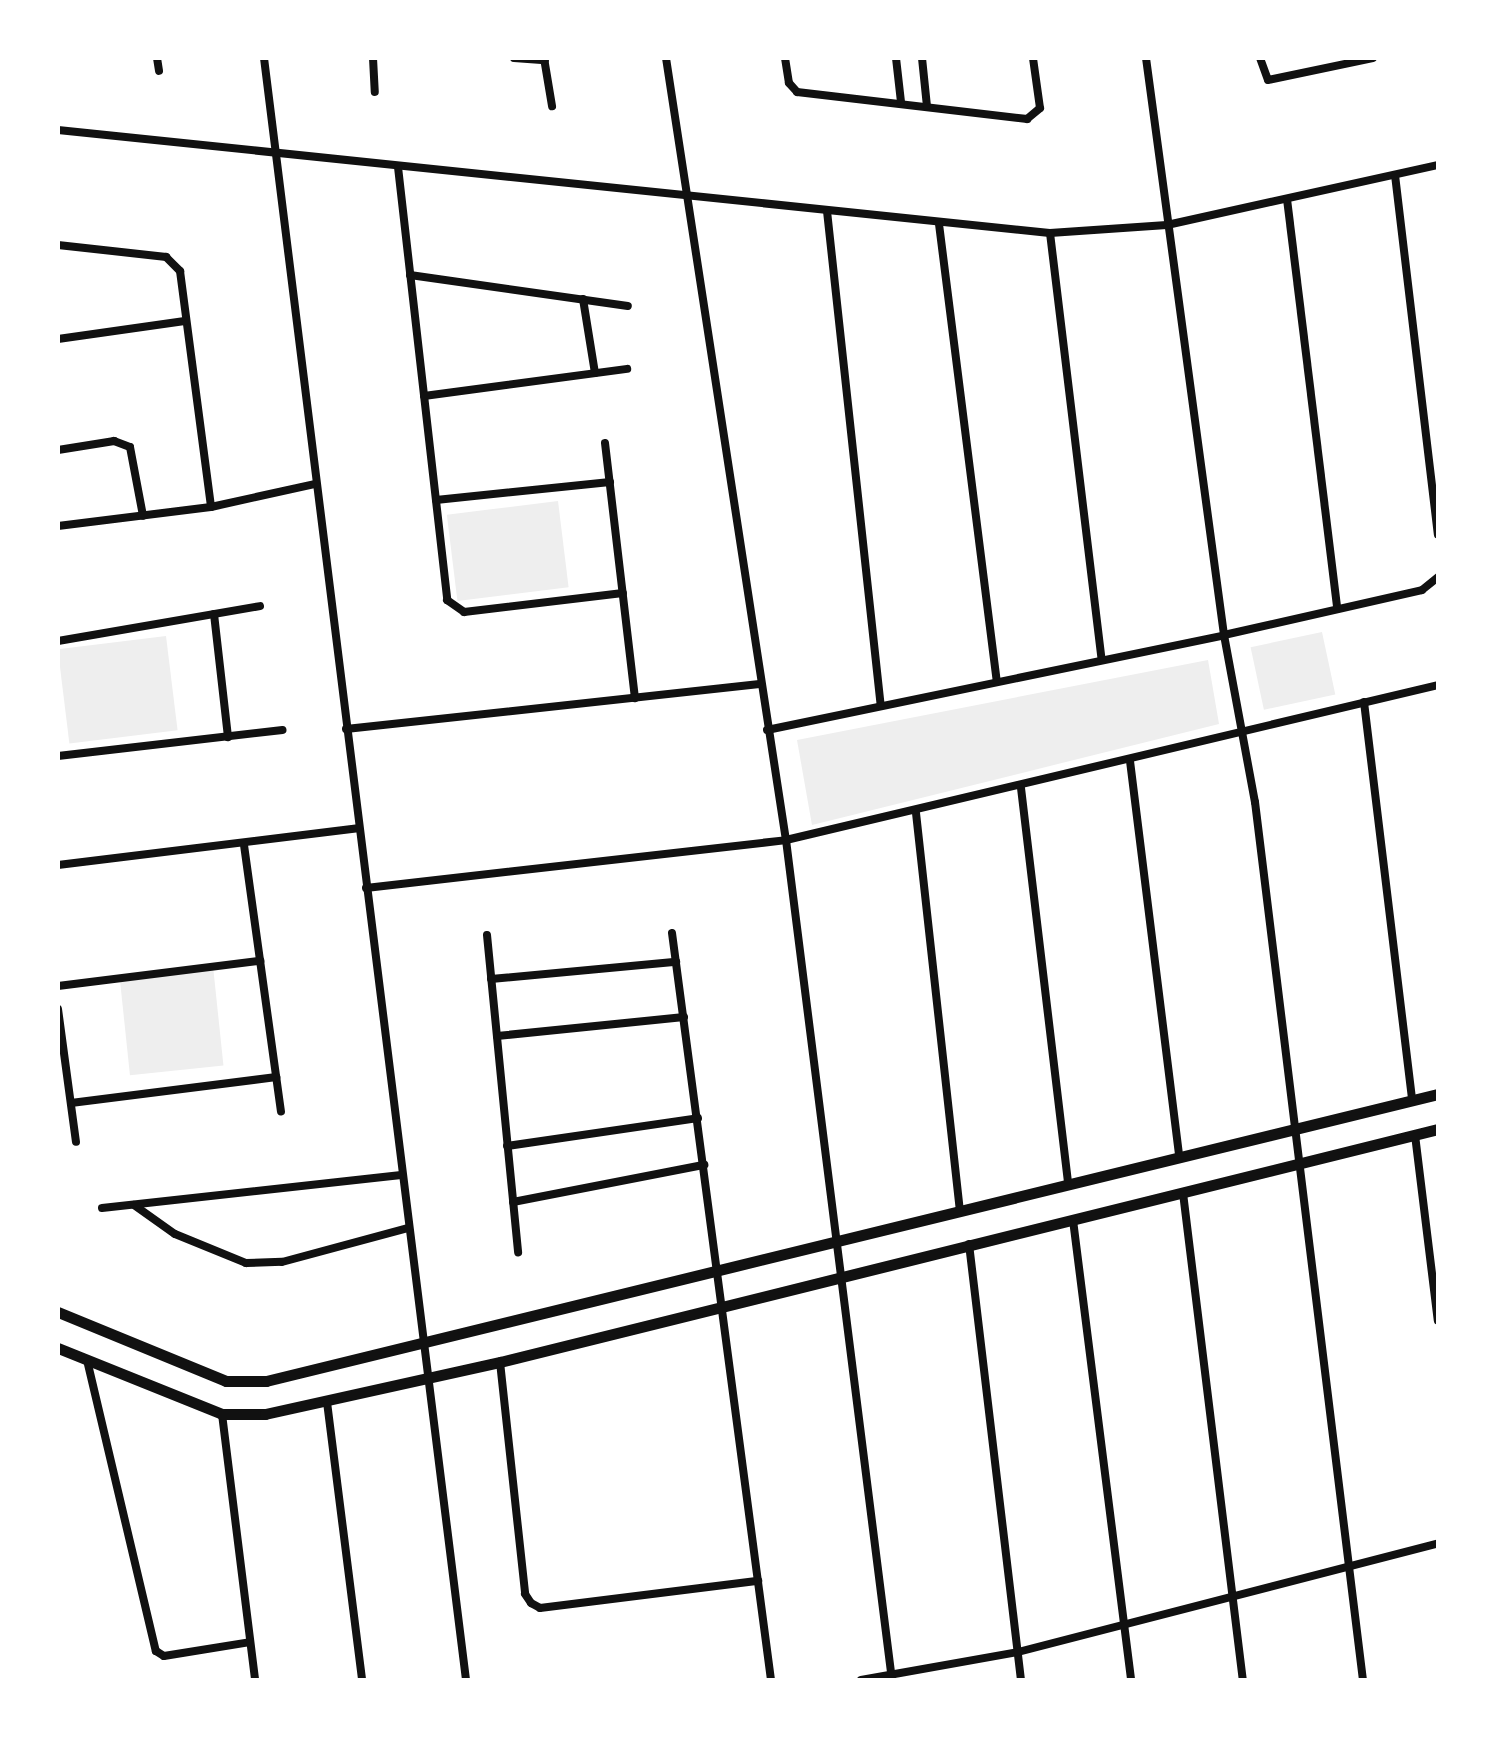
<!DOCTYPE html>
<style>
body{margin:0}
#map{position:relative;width:1496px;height:1738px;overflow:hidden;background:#fff;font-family:"Fira Sans",sans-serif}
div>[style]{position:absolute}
.green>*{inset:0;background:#eee;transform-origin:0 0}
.minor>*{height:8px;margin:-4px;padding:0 4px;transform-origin:4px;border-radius:4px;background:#111}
.secondary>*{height:11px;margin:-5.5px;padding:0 5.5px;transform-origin:5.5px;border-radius:5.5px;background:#111}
span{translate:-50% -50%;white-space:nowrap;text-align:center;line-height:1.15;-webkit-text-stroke:8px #fff;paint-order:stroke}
.frame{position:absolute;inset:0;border:60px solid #fff;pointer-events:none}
</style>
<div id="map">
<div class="green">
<i style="left:558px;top:501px;width:87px;height:112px;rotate:83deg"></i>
<i style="left:1322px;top:632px;width:64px;height:73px;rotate:78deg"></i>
<i style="left:166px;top:636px;width:95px;height:109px;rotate:83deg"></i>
<i style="clip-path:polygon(1208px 660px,1219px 724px,812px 825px,797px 740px)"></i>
<i style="left:213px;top:966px;width:100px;height:94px;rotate:84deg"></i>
</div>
<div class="minor">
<i style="left:157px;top:58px;width:13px;rotate:81deg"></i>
<i style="left:264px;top:58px;width:1635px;rotate:82.9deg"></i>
<i style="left:373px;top:58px;width:34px;rotate:87deg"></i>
<i style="left:514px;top:58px;width:31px;rotate:4deg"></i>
<i style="left:544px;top:58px;width:49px;rotate:80.5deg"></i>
<i style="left:666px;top:58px;width:791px;rotate:81.28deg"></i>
<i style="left:786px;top:840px;width:847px;rotate:82.81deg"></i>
<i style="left:785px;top:58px;width:25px;rotate:81deg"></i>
<i style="left:789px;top:83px;width:12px;rotate:48deg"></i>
<i style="left:797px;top:92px;width:232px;rotate:6.7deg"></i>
<i style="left:1027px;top:119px;width:17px;rotate:-40deg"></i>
<i style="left:1040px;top:108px;width:50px;rotate:-98deg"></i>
<i style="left:896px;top:58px;width:44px;rotate:83.5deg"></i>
<i style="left:922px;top:58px;width:48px;rotate:84.1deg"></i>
<i style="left:1146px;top:58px;width:582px;rotate:82.3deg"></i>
<i style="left:1224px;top:635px;width:170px;rotate:79.5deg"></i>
<i style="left:1255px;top:802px;width:885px;rotate:82.99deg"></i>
<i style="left:1260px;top:58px;width:23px;rotate:70deg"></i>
<i style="left:1268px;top:80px;width:107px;rotate:-11.8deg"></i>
<i style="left:58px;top:130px;width:997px;rotate:5.93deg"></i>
<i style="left:1050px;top:233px;width:117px;rotate:-3.9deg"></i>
<i style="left:1167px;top:225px;width:278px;rotate:-12.5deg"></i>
<i style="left:398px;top:167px;width:436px;rotate:83.5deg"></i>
<i style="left:447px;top:600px;width:21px;rotate:35deg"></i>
<i style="left:464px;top:612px;width:160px;rotate:-6.8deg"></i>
<i style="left:1395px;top:175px;width:362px;rotate:83.2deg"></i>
<i style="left:1287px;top:199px;width:413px;rotate:83deg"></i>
<i style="left:827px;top:211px;width:497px;rotate:83.8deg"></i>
<i style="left:939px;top:224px;width:461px;rotate:82.8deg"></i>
<i style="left:1050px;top:233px;width:430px;rotate:83.1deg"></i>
<i style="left:58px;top:245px;width:109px;rotate:6.3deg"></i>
<i style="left:166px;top:257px;width:20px;rotate:45deg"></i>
<i style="left:180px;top:271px;width:238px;rotate:82.5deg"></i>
<i style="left:410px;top:275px;width:220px;rotate:8.1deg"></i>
<i style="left:583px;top:299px;width:75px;rotate:80.8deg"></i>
<i style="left:58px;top:339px;width:128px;rotate:-8.1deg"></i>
<i style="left:424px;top:396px;width:205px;rotate:-7.6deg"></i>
<i style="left:605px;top:443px;width:257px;rotate:83.3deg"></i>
<i style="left:58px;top:450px;width:57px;rotate:-9.1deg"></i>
<i style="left:114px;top:441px;width:17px;rotate:21deg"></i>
<i style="left:130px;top:447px;width:70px;rotate:79.3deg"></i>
<i style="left:436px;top:500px;width:175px;rotate:-5.9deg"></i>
<i style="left:58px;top:526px;width:154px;rotate:-7.1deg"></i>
<i style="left:211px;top:507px;width:107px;rotate:-12.5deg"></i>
<i style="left:214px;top:614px;width:124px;rotate:83.5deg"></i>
<i style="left:58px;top:641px;width:205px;rotate:-9.8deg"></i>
<i style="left:1364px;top:702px;width:401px;rotate:83.1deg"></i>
<i style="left:346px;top:729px;width:416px;rotate:-6.2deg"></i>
<i style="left:767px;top:730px;width:467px;rotate:-11.7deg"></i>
<i style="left:1224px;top:635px;width:203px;rotate:-12.8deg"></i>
<i style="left:1422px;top:590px;width:21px;rotate:-39deg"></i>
<i style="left:58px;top:756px;width:226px;rotate:-6.6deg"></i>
<i style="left:1130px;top:761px;width:399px;rotate:82.9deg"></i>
<i style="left:1021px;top:788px;width:399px;rotate:83.2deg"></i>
<i style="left:916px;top:813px;width:398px;rotate:83.7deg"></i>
<i style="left:244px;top:845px;width:269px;rotate:82.1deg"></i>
<i style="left:58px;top:865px;width:302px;rotate:-7deg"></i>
<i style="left:366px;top:888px;width:423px;rotate:-6.5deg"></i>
<i style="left:786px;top:840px;width:670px;rotate:-13.37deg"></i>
<i style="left:672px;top:933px;width:754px;rotate:82.45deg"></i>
<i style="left:487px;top:935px;width:319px;rotate:84.4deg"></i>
<i style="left:491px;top:979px;width:186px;rotate:-5.3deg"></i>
<i style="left:58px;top:986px;width:204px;rotate:-7.1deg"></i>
<i style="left:58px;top:1009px;width:134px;rotate:82.3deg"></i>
<i style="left:497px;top:1036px;width:188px;rotate:-5.8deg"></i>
<i style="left:71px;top:1103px;width:207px;rotate:-7.2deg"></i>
<i style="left:1415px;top:1135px;width:187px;rotate:83deg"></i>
<i style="left:507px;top:1146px;width:193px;rotate:-8.3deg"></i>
<i style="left:1183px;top:1193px;width:491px;rotate:83deg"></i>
<i style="left:513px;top:1202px;width:195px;rotate:-11deg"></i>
<i style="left:134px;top:1205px;width:50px;rotate:35.3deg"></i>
<i style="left:175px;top:1234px;width:77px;rotate:22.2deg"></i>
<i style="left:246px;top:1263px;width:36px;rotate:-2deg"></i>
<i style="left:282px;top:1262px;width:131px;rotate:-15.1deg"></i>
<i style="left:102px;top:1208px;width:301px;rotate:-6.3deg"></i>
<i style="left:1073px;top:1220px;width:464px;rotate:82.8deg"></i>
<i style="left:969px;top:1244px;width:439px;rotate:83.2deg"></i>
<i style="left:87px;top:1360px;width:299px;rotate:76.7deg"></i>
<i style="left:156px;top:1651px;width:9px;rotate:32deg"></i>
<i style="left:164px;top:1656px;width:87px;rotate:-9.2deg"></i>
<i style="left:500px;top:1362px;width:233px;rotate:83.8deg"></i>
<i style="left:525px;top:1594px;width:11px;rotate:56deg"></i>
<i style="left:531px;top:1603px;width:10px;rotate:29deg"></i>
<i style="left:540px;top:1608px;width:220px;rotate:-7.1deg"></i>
<i style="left:327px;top:1402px;width:280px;rotate:82.8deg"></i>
<i style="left:222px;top:1414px;width:268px;rotate:82.9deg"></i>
<i style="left:861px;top:1680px;width:159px;rotate:-10.1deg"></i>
<i style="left:1018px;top:1652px;width:434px;rotate:-14.5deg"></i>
</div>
<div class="secondary">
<i style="left:58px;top:1312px;width:182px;rotate:22.3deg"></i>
<i style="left:226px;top:1381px;width:40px"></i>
<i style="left:266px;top:1381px;width:1207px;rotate:-13.76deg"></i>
<i style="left:58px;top:1348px;width:177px;rotate:21.9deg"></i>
<i style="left:222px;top:1414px;width:43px"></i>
<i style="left:265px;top:1414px;width:241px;rotate:-12.5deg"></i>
<i style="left:500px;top:1362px;width:967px;rotate:-13.95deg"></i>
</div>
<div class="frame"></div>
</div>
